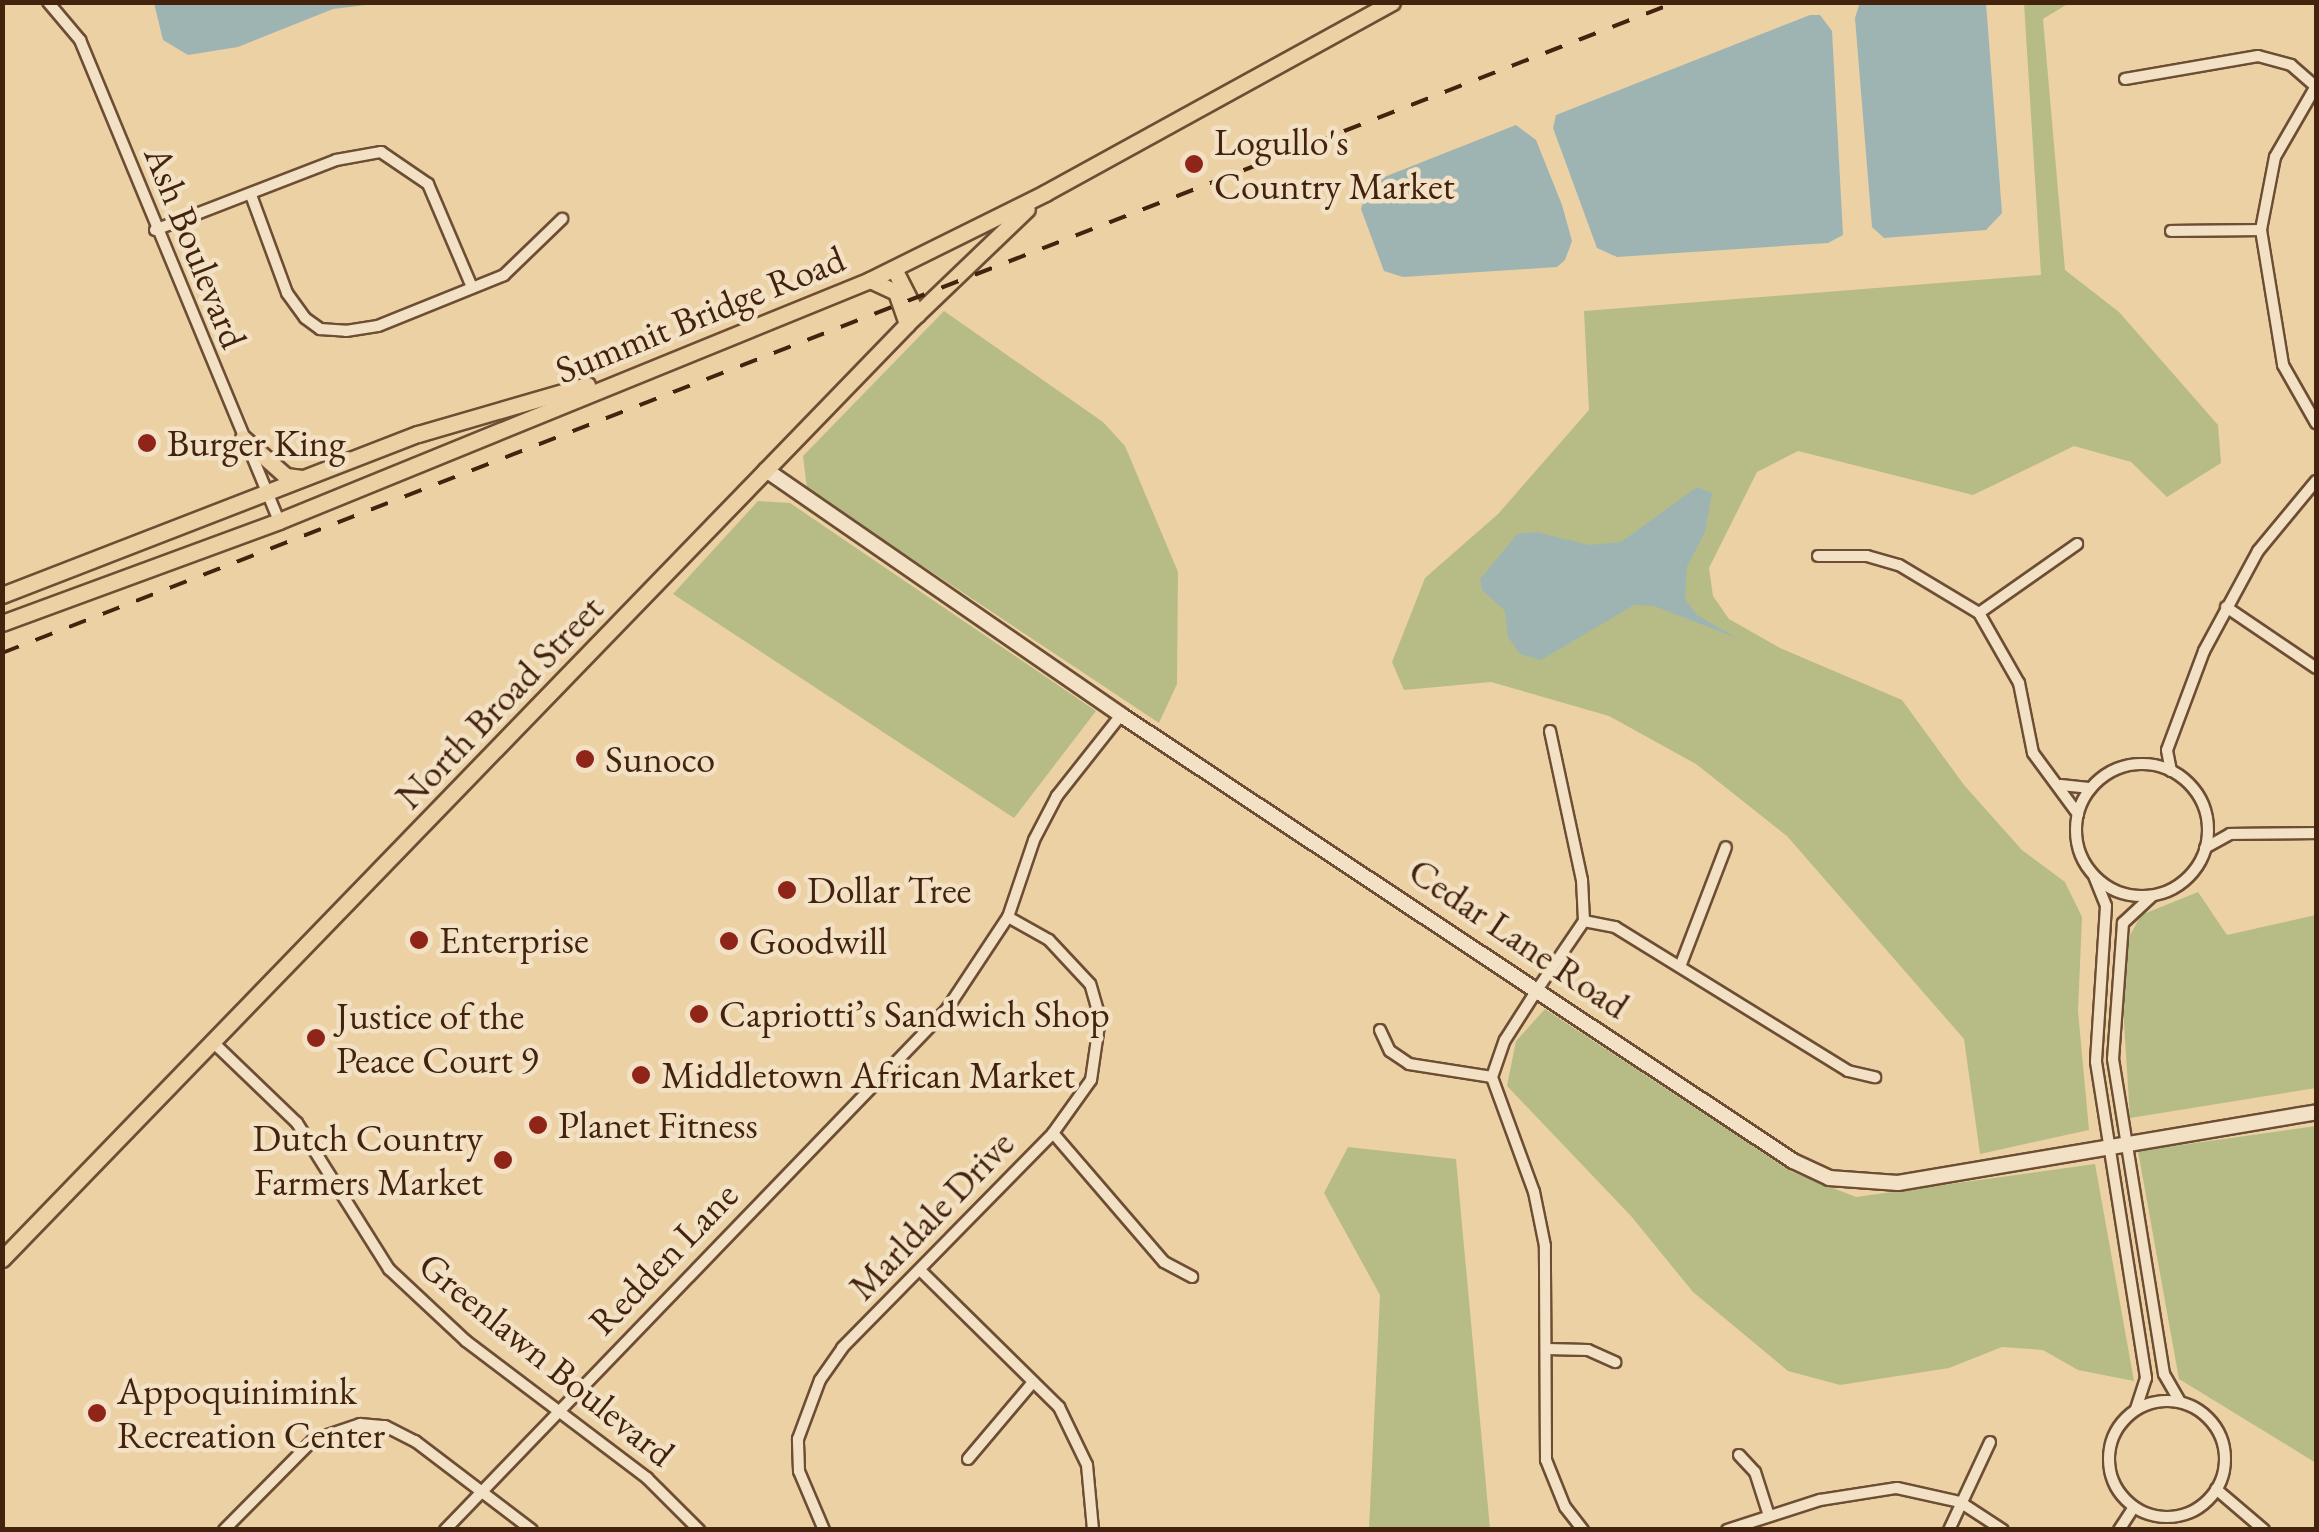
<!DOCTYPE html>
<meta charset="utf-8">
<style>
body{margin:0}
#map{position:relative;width:2319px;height:1532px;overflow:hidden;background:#ebd1a4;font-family:"EB Garamond",serif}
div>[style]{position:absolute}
.green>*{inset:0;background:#b7bc86}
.water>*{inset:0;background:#9eb4b2}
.roads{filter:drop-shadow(2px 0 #6d4e34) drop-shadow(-2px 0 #6d4e34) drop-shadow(0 2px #6d4e34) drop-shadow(0 -2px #6d4e34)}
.street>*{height:10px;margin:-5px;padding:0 5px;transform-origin:5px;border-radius:5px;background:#f2e1c4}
.street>.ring{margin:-5px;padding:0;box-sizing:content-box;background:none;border:10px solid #f2e1c4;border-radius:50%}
.secondary>*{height:14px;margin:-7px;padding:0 7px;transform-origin:7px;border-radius:7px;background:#f2e1c4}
.primary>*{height:15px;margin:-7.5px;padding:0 7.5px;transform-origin:7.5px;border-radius:7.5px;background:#ebd1a4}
.rail>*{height:4px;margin-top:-2px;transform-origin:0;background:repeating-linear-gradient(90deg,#43230e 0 18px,transparent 0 36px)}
.dots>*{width:28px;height:28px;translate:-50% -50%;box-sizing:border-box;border:5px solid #f2e1c4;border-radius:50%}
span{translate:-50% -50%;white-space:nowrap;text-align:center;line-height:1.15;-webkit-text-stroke:9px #f2e1c4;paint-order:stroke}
.poi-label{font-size:38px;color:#43230e}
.left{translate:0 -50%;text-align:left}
.right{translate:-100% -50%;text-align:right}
.street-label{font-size:38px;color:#43230e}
.frame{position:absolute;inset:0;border:5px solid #43230e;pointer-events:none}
</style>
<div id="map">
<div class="green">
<i style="clip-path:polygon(2024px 3px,2069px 3px,2043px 19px,2065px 270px,2119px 312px,2218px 425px,2221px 463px,2167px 497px,2131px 462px,2074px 446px,1973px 495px,1798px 451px,1757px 472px,1709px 568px,1713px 596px,1729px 619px,1780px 648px,1902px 700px,1964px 785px,2022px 850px,2065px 882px,2082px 917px,2078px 1011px,2089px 1130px,1980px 1154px,1964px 1039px,1787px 836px,1696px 764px,1609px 716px,1491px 682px,1404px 690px,1392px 662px,1425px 578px,1498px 514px,1589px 410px,1584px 311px,2041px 275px)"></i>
<i style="clip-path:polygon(944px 311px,1103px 422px,1125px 446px,1178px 572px,1177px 684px,1159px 723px,807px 489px,803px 456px)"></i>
<i style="clip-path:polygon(758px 501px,790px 503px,1096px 711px,1014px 818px,673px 594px)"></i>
<i style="clip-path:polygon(2198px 892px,2227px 935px,2316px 915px,2316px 1088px,2130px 1118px,2123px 1007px,2128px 939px,2141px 915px)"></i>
<i style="clip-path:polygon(1545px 1009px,1792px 1172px,1856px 1197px,2095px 1164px,2134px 1381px,2078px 1370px,2043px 1350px,2002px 1347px,1949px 1368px,1840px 1385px,1788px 1371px,1693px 1292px,1631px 1216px,1507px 1086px,1516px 1041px)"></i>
<i style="clip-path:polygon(2316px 1126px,2316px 1463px,2179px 1379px,2138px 1151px)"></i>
<i style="clip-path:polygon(1348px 1147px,1456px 1159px,1490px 1529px,1369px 1529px,1380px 1295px,1324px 1193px)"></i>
</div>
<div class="water">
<i style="clip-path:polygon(1860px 2px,1986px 3px,2002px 213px,1986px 230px,1884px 238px,1872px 227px,1855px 18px)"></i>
<i style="clip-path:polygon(154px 3px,154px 2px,382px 3px,333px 9px,238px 47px,188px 55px,163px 40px)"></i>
<i style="clip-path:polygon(1810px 15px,1820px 15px,1832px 31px,1843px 235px,1828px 243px,1617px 257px,1597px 248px,1553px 128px,1556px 115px)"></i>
<i style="clip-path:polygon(1516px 125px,1536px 140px,1562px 205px,1572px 241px,1565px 260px,1557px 267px,1403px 277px,1384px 271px,1361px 209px,1369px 183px)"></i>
<i style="clip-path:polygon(1697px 487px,1712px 493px,1705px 532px,1687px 567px,1685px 599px,1697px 615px,1737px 638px,1654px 606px,1634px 605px,1541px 660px,1520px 654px,1508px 637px,1505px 611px,1482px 590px,1480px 579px,1517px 534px,1536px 532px,1589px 545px,1621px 542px)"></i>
</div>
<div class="roads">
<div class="street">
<i style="left:48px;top:2px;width:50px;rotate:49.9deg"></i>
<i style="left:80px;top:40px;width:521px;rotate:67.52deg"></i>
<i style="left:2125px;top:79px;width:135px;rotate:-9.8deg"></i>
<i style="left:2258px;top:56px;width:34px;rotate:15deg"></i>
<i style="left:2291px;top:65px;width:33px;rotate:41deg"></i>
<i style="left:2316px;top:86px;width:82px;rotate:120deg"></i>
<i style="left:2275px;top:157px;width:74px;rotate:100.9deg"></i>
<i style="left:2261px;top:230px;width:137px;rotate:80.7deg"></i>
<i style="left:2283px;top:365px;width:67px;rotate:60.4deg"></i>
<i style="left:251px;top:195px;width:104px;rotate:69.8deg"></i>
<i style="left:287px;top:293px;width:31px;rotate:54deg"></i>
<i style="left:305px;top:318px;width:19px;rotate:36deg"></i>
<i style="left:320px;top:329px;width:26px;rotate:4deg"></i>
<i style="left:346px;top:331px;width:32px;rotate:-9deg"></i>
<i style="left:378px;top:326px;width:136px;rotate:-22deg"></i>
<i style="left:504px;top:275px;width:81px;rotate:-44deg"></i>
<i style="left:155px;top:230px;width:194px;rotate:-21.1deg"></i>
<i style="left:336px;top:160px;width:46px;rotate:-10.1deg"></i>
<i style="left:381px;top:152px;width:57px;rotate:34.2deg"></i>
<i style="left:428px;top:184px;width:112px;rotate:66.9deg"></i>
<i style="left:2171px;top:231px;width:90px;rotate:-0.6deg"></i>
<i style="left:1818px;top:556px;width:49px"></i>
<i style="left:1867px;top:556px;width:33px;rotate:16deg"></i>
<i style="left:1899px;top:565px;width:93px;rotate:31deg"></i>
<i style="left:1979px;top:613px;width:81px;rotate:60.3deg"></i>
<i style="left:2019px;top:683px;width:71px;rotate:78.7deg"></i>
<i style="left:2033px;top:753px;width:76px;rotate:53.6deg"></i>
<i style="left:2226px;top:607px;width:109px;rotate:34.1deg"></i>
<i style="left:1979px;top:613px;width:120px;rotate:-35.1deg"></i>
<i style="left:1550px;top:731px;width:152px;rotate:77.9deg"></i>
<i style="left:1582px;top:880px;width:41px;rotate:87.2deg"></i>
<i class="ring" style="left:2076px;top:764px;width:122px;height:122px"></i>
<i style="left:2171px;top:771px;width:21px;rotate:-101deg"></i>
<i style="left:2167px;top:750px;width:106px;rotate:-69.5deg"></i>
<i style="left:2204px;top:651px;width:114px;rotate:-61.6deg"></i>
<i style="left:2258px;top:551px;width:91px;rotate:-50.4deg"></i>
<i style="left:2061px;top:785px;width:30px;rotate:6deg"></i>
<i style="left:2205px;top:848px;width:29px;rotate:-29deg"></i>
<i style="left:2230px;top:834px;width:86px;rotate:-0.7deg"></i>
<i style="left:2094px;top:876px;width:32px;rotate:68deg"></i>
<i style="left:2106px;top:906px;width:156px;rotate:93.7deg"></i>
<i style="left:2096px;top:1062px;width:320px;rotate:81deg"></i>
<i style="left:2146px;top:1378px;width:33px;rotate:108deg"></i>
<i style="left:2152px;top:896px;width:40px;rotate:137deg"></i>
<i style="left:2123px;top:923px;width:136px;rotate:94.2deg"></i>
<i style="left:2113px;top:1059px;width:319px;rotate:80.8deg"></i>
<i style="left:2164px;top:1374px;width:32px;rotate:60deg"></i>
<i style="left:1681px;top:964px;width:125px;rotate:-69deg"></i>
<i style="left:1380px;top:1030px;width:23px;rotate:65deg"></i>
<i style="left:1390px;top:1051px;width:23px;rotate:34deg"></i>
<i style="left:1409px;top:1064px;width:84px;rotate:8.9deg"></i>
<i style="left:216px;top:1045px;width:112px;rotate:43.9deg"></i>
<i style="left:297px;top:1123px;width:173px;rotate:57.8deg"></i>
<i style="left:389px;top:1269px;width:105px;rotate:43.1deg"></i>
<i style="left:466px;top:1341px;width:227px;rotate:37.1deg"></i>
<i style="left:647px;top:1478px;width:74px;rotate:45deg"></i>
<i style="left:1053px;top:1133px;width:170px;rotate:49.3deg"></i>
<i style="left:1164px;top:1262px;width:32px;rotate:28deg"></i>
<i style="left:920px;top:1270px;width:195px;rotate:44.6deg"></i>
<i style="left:1059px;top:1407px;width:64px;rotate:64.2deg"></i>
<i style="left:1087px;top:1465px;width:65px;rotate:84.7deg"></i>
<i style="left:1547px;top:1349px;width:41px;rotate:1.4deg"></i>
<i style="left:1588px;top:1350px;width:30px;rotate:24deg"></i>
<i class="ring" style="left:2109px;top:1401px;width:106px;height:106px"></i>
<i style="left:1739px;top:1455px;width:23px;rotate:47deg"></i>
<i style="left:1755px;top:1472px;width:46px;rotate:72.3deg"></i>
<i style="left:968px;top:1459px;width:101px;rotate:-49.8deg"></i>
<i style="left:2216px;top:1489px;width:63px;rotate:40.5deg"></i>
<i style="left:224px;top:1530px;width:127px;rotate:-45.3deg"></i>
<i style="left:313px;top:1440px;width:50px;rotate:-18.8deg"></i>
<i style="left:360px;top:1424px;width:25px;rotate:5deg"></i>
<i style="left:385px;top:1426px;width:34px;rotate:27deg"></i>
<i style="left:415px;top:1441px;width:147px;rotate:37.3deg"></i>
<i style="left:445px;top:1530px;width:723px;rotate:-46.06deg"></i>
<i style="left:947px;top:1009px;width:110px;rotate:-56.5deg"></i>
<i style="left:1008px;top:917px;width:81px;rotate:-71.3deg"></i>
<i style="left:1034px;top:840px;width:50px;rotate:-62.4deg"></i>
<i style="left:1057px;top:796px;width:103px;rotate:-51.7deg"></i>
<i style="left:824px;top:1530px;width:64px;rotate:-113deg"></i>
<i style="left:799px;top:1471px;width:32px;rotate:-92deg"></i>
<i style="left:798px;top:1439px;width:63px;rotate:-69.6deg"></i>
<i style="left:820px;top:1380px;width:39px;rotate:-55deg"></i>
<i style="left:842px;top:1348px;width:301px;rotate:-45.5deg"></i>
<i style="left:1053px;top:1133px;width:65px;rotate:-54.4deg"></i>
<i style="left:1091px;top:1080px;width:63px;rotate:-81.7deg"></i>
<i style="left:1100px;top:1018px;width:35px;rotate:-106deg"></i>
<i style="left:1090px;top:984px;width:60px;rotate:-133deg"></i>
<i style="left:1049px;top:940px;width:47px;rotate:-150.7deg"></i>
<i style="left:1583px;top:1530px;width:29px;rotate:-128deg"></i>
<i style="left:1565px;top:1507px;width:51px;rotate:-112deg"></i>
<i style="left:1546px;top:1460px;width:214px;rotate:-90.3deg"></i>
<i style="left:1545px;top:1246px;width:55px;rotate:-101.5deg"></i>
<i style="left:1534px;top:1192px;width:122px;rotate:-110.1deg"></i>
<i style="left:1492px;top:1077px;width:39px;rotate:-71deg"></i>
<i style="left:1505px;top:1040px;width:59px;rotate:-57.4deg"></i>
<i style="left:1537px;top:990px;width:83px;rotate:-55.7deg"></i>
<i style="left:1584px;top:921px;width:32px;rotate:11deg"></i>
<i style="left:1615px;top:927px;width:274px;rotate:31.7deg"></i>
<i style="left:1848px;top:1071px;width:28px;rotate:13deg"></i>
<i style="left:1727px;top:1530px;width:98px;rotate:-17.9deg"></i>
<i style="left:1820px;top:1500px;width:78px;rotate:-8.9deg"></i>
<i style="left:1897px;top:1488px;width:65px;rotate:12.5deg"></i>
<i style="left:1960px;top:1502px;width:51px;rotate:33.1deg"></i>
<i style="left:1949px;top:1530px;width:97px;rotate:-65deg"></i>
<i style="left:2119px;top:1530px;width:27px;rotate:-57deg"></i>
</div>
<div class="secondary">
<i style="left:766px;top:470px;width:431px;rotate:34.6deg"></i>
<i style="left:1121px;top:715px;width:807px;rotate:33.57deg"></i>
<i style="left:1793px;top:1161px;width:40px;rotate:25deg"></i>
<i style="left:1829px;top:1178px;width:69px;rotate:4.1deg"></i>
<i style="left:1898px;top:1183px;width:424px;rotate:-9.6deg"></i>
</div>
<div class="primary">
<i style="left:894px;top:269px;width:51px;rotate:62.9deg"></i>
<i style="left:870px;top:280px;width:29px;rotate:25deg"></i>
<i style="left:896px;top:292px;width:34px;rotate:71deg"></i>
<i style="left:243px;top:438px;width:57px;rotate:41.5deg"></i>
<i style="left:286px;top:476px;width:16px;rotate:7deg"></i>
<i style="left:2px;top:595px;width:446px;rotate:-21.2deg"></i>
<i style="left:418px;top:434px;width:176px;rotate:-16.2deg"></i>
<i style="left:2px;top:623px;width:295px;rotate:-20.2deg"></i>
<i style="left:279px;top:521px;width:638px;rotate:-22.18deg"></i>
<i style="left:870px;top:280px;width:195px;rotate:-26.4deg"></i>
<i style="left:1045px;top:193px;width:396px;rotate:-28.8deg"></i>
<i style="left:2px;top:1259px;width:1301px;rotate:-45.93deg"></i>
<i style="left:907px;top:324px;width:166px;rotate:-43.8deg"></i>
</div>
</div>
<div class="rail">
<i style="left:2px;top:653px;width:1796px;rotate:-21.25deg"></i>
</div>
<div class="dots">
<i style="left:1194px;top:164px;background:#8f2418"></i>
<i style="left:147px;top:443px;background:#8f2418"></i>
<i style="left:585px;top:759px;background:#8f2418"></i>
<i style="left:787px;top:890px;background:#8f2418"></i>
<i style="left:419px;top:940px;background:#8f2418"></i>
<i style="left:729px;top:941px;background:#8f2418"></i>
<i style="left:699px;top:1014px;background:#8f2418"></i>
<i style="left:316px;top:1038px;background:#8f2418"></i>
<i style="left:641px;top:1075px;background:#8f2418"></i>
<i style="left:538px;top:1125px;background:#8f2418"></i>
<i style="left:503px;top:1160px;background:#8f2418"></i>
<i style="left:97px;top:1413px;background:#8f2418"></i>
</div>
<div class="poi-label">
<span class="left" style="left:1214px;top:164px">Logullo's<br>Country Market</span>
<span class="left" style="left:167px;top:443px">Burger King</span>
<span class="left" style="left:605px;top:759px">Sunoco</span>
<span class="left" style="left:807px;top:890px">Dollar Tree</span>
<span class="left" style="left:439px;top:940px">Enterprise</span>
<span class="left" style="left:749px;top:941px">Goodwill</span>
<span class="left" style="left:719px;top:1014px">Capriotti’s Sandwich Shop</span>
<span class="left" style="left:336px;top:1038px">Justice of the<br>Peace Court 9</span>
<span class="left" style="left:661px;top:1075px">Middletown African Market</span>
<span class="left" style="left:558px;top:1125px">Planet Fitness</span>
<span class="right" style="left:483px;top:1160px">Dutch Country<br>Farmers Market</span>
<span class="left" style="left:117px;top:1413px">Appoquinimink<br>Recreation Center</span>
</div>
<div class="street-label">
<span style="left:196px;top:247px;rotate:68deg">Ash Boulevard</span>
<span style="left:700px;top:314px;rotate:-22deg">Summit Bridge Road</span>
<span style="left:499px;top:702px;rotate:-46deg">North Broad Street</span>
<span style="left:1519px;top:938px;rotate:34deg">Cedar Lane Road</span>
<span style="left:931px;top:1215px;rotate:-46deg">Marldale Drive</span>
<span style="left:663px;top:1258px;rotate:-46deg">Redden Lane</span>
<span style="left:547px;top:1359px;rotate:39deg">Greenlawn Boulevard</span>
</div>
<div class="frame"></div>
</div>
